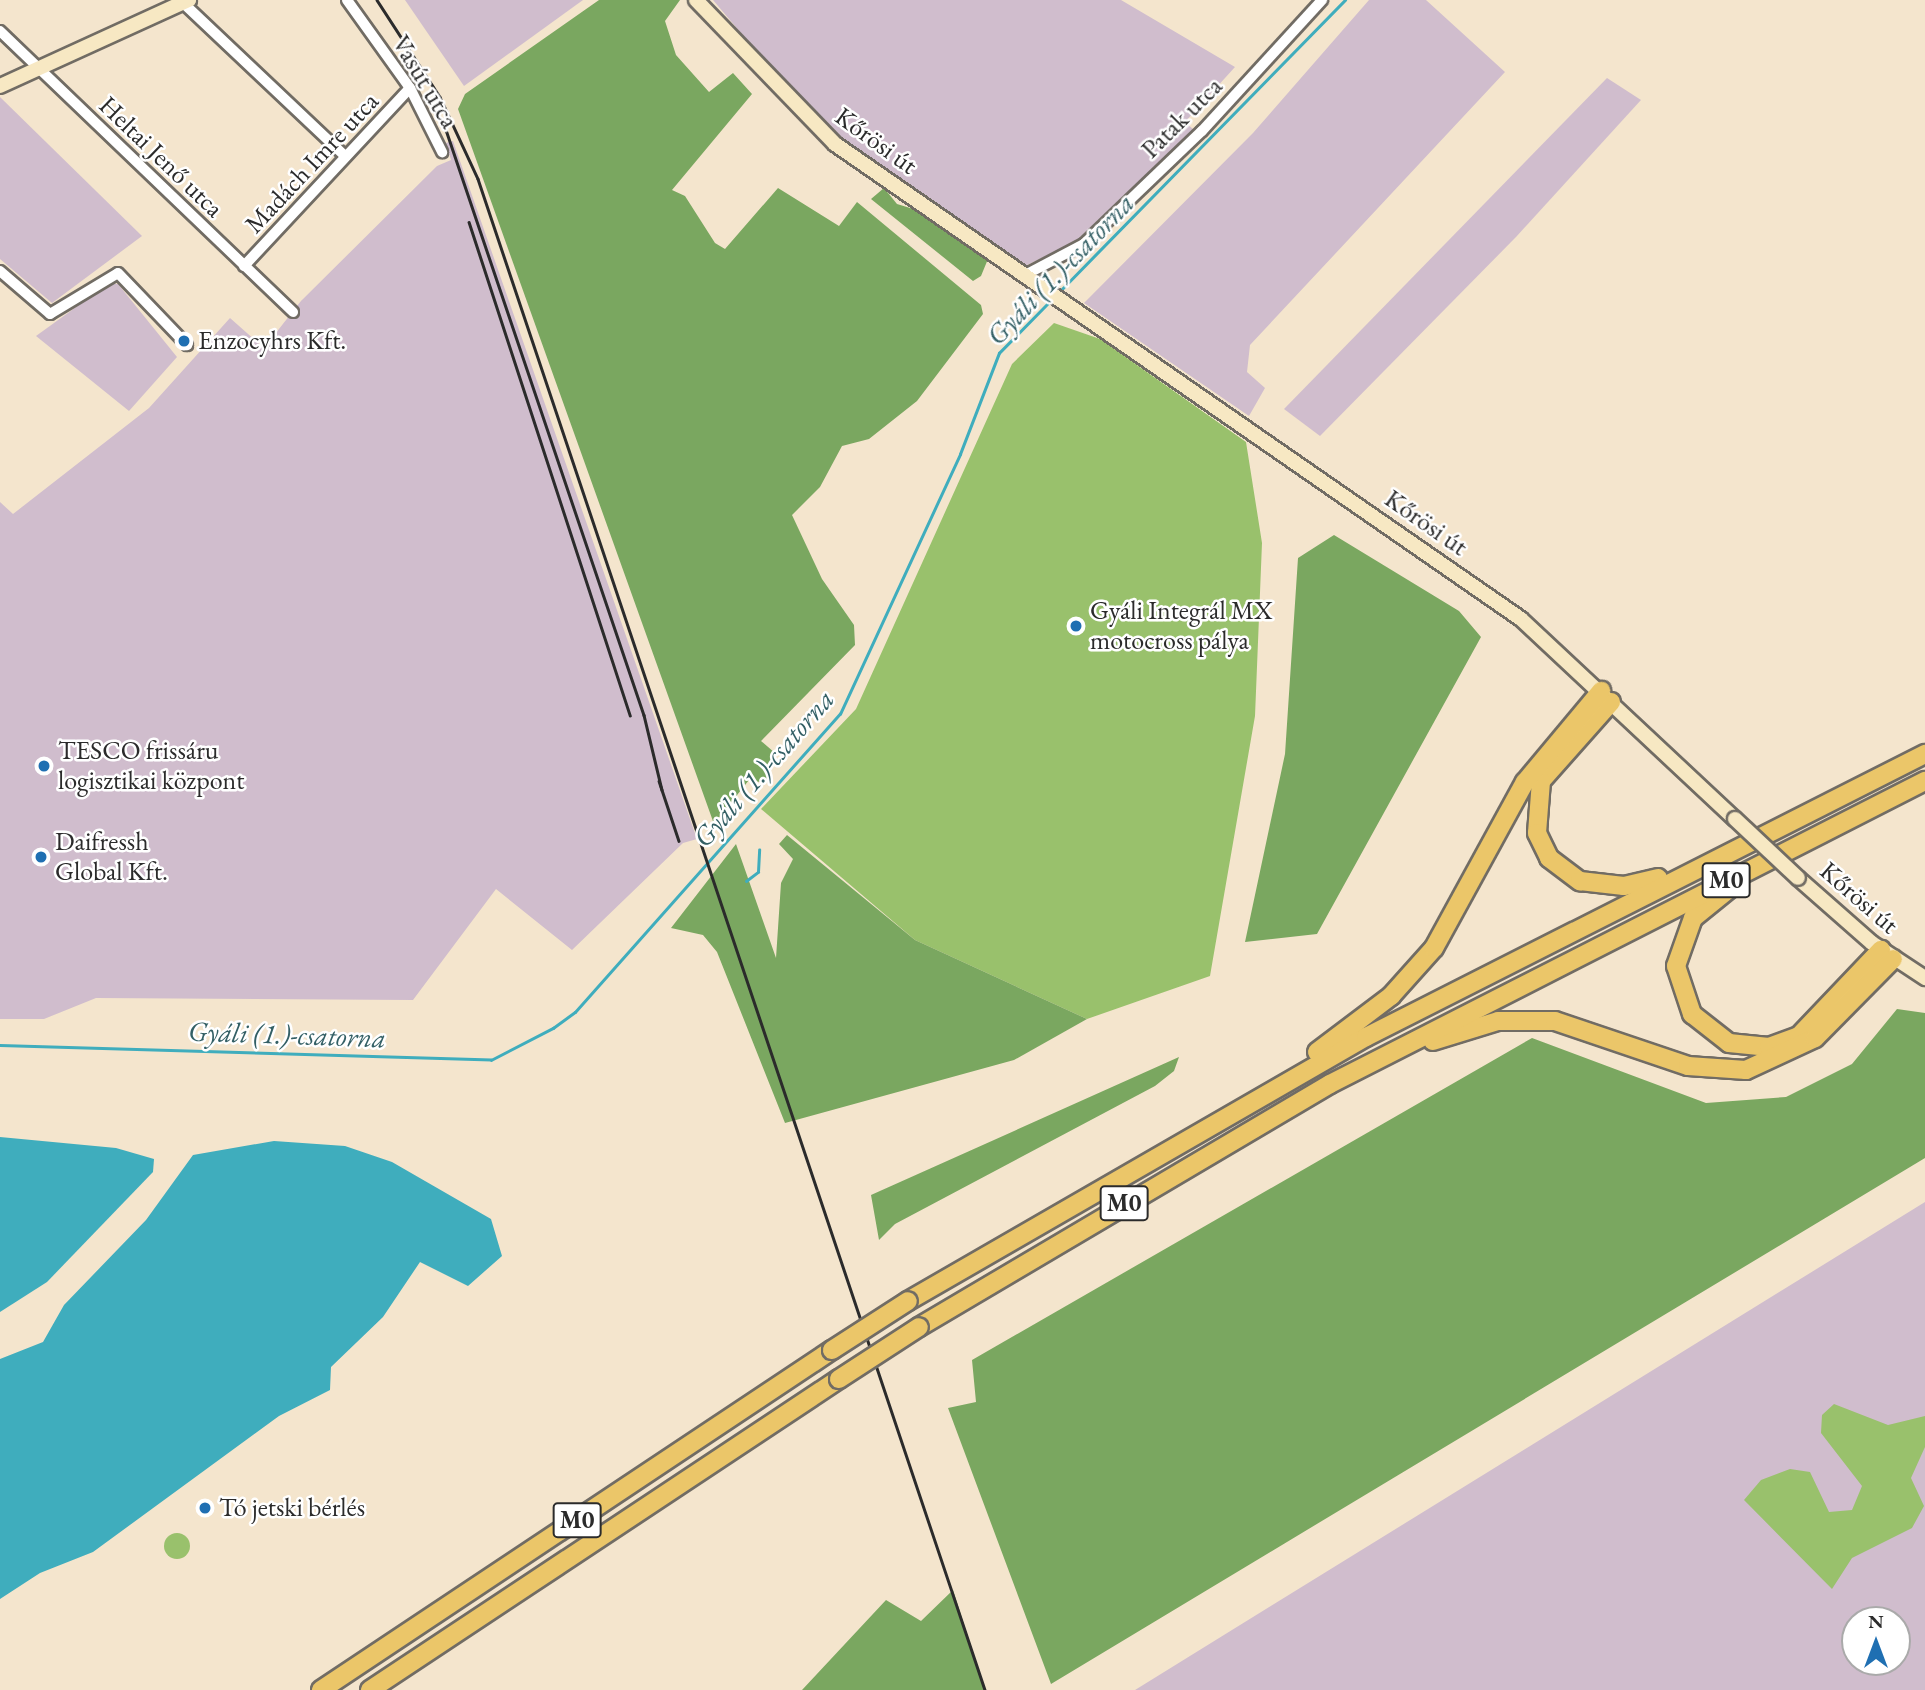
<!DOCTYPE html>
<meta charset="utf-8">
<style>
body{margin:0}
#map{position:relative;width:1925px;height:1690px;overflow:hidden;background:#f4e5cd;font-family:"EB Garamond",serif}
div>[style]{position:absolute}
.industrial>*{inset:0;background:#d0bdcd}
.green>*{inset:0;background:#99c16c}
.round{border-radius:50%}
.forest>*{inset:0;background:#7aa760}
.water>*{inset:0;background:#3fadbd}
.stream>*{height:2.5px;margin:-1.25px;padding:0 1.25px;transform-origin:1.25px;border-radius:1.25px;background:#3fadbd}
.roads{filter:drop-shadow(2px 0 #716c64) drop-shadow(-2px 0 #716c64) drop-shadow(0 2px #716c64) drop-shadow(0 -2px #716c64)}
.street>*{height:10px;margin:-5px;padding:0 5px;transform-origin:5px;border-radius:5px;background:#fff}
.secondary>*{height:14px;margin:-7px;padding:0 7px;transform-origin:7px;border-radius:7px;background:#f7e8c3}
.highway>*{height:18px;margin:-9px;padding:0 9px;transform-origin:9px;border-radius:9px;background:#ebc669}
.rail>*{height:2.5px;margin:-1.25px;padding:0 1.25px;transform-origin:1.25px;border-radius:1.25px;background:#2b2b2b}
.bridges{filter:drop-shadow(2px 0 #716c64) drop-shadow(-2px 0 #716c64) drop-shadow(0 2px #716c64) drop-shadow(0 -2px #716c64)}
.secondary-bridge>*{height:14px;margin:-7px;padding:0 7px;transform-origin:7px;border-radius:7px;background:#f7e8c3}
.highway-bridge>*{height:18px;margin:-9px;padding:0 9px;transform-origin:9px;border-radius:9px;background:#ebc669}
.dots>*{width:19px;height:19px;translate:-50% -50%;box-sizing:border-box;border:4px solid #fff;border-radius:50%}
span{translate:-50% -50%;white-space:nowrap;text-align:center;line-height:1.15;-webkit-text-stroke:5px #fff;paint-order:stroke}
.shield-label span{padding:2px 5px;background:#fff;border:2px solid;border-radius:5px;-webkit-text-stroke-width:0}
.shield-label{font-size:24px;color:#2b2b2b;font-weight:700}
.street-label{font-size:26px;color:#2b2b2b}
.poi-label{font-size:26px;color:#2b2b2b}
.left{translate:0 -50%;text-align:left}
.water-label{font-size:28px;color:#335f65;font-style:italic}
.north{position:absolute;left:1841px;top:1606px;width:70px;height:70px;box-sizing:border-box;background:#fff;border:2px solid #aaa;border-radius:50%;rotate:0deg;font-size:19px;font-weight:700;line-height:28px;text-align:center;color:#2b2b2b}
.north::after{content:'';display:block;margin:auto;width:24px;height:32px;background:#1f6fb2;clip-path:polygon(50% 0,100% 100%,50% 72%,0 100%)}
</style>
<div id="map">
<div class="industrial">
<i style="clip-path:polygon(405px 0,583px 0,464px 86px)"></i>
<i style="clip-path:polygon(713px 0,1121px 0,1235px 67px,1185px 122px,1194px 130px,1075px 242px,1025px 266px,817px 123px)"></i>
<i style="clip-path:polygon(1369px 0,1426px 0,1505px 72px,1250px 345px,1247px 372px,1265px 388px,1249px 416px,1084px 303px,1253px 133px)"></i>
<i style="clip-path:polygon(1607px 78px,1641px 100px,1516px 237px,1320px 436px,1284px 409px)"></i>
<i style="clip-path:polygon(0 97px,142px 236px,52px 303px,0 259px)"></i>
<i style="clip-path:polygon(453px 141px,697px 839px,683px 843px,572px 950px,496px 889px,413px 1000px,96px 998px,44px 1019px,0 1019px,0 502px,13px 514px,149px 408px,230px 318px,264px 348px,301px 301px,437px 166px,451px 160px,446px 143px)"></i>
<i style="clip-path:polygon(108px 284px,118px 284px,177px 357px,129px 411px,36px 336px)"></i>
<i style="clip-path:polygon(evenodd,1925px 1202px,1925px 1690px,1135px 1690px,1925px 1202px,1855px 1620px,1897px 1620px,1897px 1662px,1855px 1662px,1855px 1620px)"></i>
</div>
<div class="green">
<i style="clip-path:polygon(1054px 323px,1100px 339px,1246px 442px,1262px 543px,1255px 716px,1210px 976px,1087px 1019px,915px 940px,761px 809px,856px 709px,1012px 364px)"></i>
<i style="clip-path:polygon(1834px 1404px,1888px 1425px,1925px 1416px,1925px 1447px,1911px 1478px,1924px 1506px,1912px 1528px,1852px 1558px,1832px 1589px,1744px 1500px,1761px 1480px,1790px 1469px,1810px 1472px,1829px 1512px,1852px 1510px,1862px 1486px,1821px 1433px,1822px 1415px)"></i>
<i class="round" style="left:164px;top:1533px;width:26px;height:26px"></i>
</div>
<div class="forest">
<i style="clip-path:polygon(599px 0,680px 0,665px 21px,676px 55px,709px 92px,733px 73px,752px 94px,672px 190px,685px 196px,715px 243px,725px 249px,778px 188px,839px 226px,857px 202px,981px 305px,983px 314px,917px 401px,869px 439px,842px 446px,820px 487px,792px 515px,822px 579px,854px 625px,855px 645px,761px 741px,775px 753px,765px 783px,749px 780px,714px 824px,458px 109px,465px 94px)"></i>
<i style="clip-path:polygon(884px 188px,897px 204px,920px 211px,988px 259px,981px 276px,973px 281px,871px 199px)"></i>
<i style="clip-path:polygon(1334px 535px,1459px 611px,1481px 637px,1317px 934px,1245px 942px,1285px 754px,1298px 558px)"></i>
<i style="clip-path:polygon(787px 835px,915px 940px,1087px 1019px,1014px 1060px,785px 1123px,717px 952px,703px 935px,671px 928px,736px 844px,776px 958px,781px 883px,793px 859px,779px 844px)"></i>
<i style="clip-path:polygon(1897px 1009px,1925px 1013px,1925px 1158px,1051px 1684px,948px 1408px,976px 1402px,972px 1360px,1532px 1038px,1706px 1103px,1786px 1097px,1852px 1064px)"></i>
<i style="clip-path:polygon(1179px 1057px,1174px 1071px,1155px 1086px,895px 1224px,879px 1240px,871px 1195px)"></i>
<i style="clip-path:polygon(953px 1590px,985px 1690px,802px 1690px,886px 1600px,921px 1621px)"></i>
</div>
<div class="water">
<i style="clip-path:polygon(0 1137px,116px 1148px,154px 1159px,153px 1172px,47px 1282px,0 1312px)"></i>
<i style="clip-path:polygon(274px 1141px,345px 1146px,392px 1162px,491px 1219px,502px 1256px,468px 1286px,420px 1262px,383px 1317px,331px 1367px,330px 1390px,279px 1416px,93px 1552px,40px 1573px,0 1599px,0 1359px,43px 1342px,64px 1305px,146px 1220px,193px 1155px)"></i>
</div>
<div class="stream">
<i style="left:1058px;top:293px;width:410px;rotate:-45.6deg"></i>
<i style="left:746px;top:881px;width:15px;rotate:-37deg"></i>
<i style="left:758px;top:872px;width:22px;rotate:-87deg"></i>
<i style="left:0;top:1045px;width:491px;rotate:1.7deg"></i>
<i style="left:491px;top:1060px;width:70px;rotate:-27.3deg"></i>
<i style="left:553px;top:1028px;width:27px;rotate:-36deg"></i>
<i style="left:575px;top:1012px;width:399px;rotate:-48.4deg"></i>
<i style="left:840px;top:714px;width:286px;rotate:-65.2deg"></i>
<i style="left:960px;top:454px;width:108px;rotate:-68.9deg"></i>
<i style="left:999px;top:353px;width:74px;rotate:-45.5deg"></i>
</div>
<div class="roads">
<div class="street">
<i style="left:180px;top:0;width:228px;rotate:43.4deg"></i>
<i style="left:347px;top:0;width:108px;rotate:54.4deg"></i>
<i style="left:410px;top:88px;width:72px;rotate:63.4deg"></i>
<i style="left:0;top:31px;width:406px;rotate:43.8deg"></i>
<i style="left:244px;top:266px;width:243px;rotate:-47deg"></i>
<i style="left:0;top:271px;width:66px;rotate:40.7deg"></i>
<i style="left:50px;top:314px;width:79px;rotate:-31.1deg"></i>
<i style="left:118px;top:273px;width:100px;rotate:46.2deg"></i>
<i style="left:1025px;top:275px;width:67px;rotate:-27.7deg"></i>
<i style="left:1084px;top:244px;width:163px;rotate:-43.8deg"></i>
<i style="left:1202px;top:131px;width:178px;rotate:-47.5deg"></i>
</div>
<div class="secondary">
<i style="left:696px;top:0;width:200px;rotate:46deg"></i>
<i style="left:835px;top:144px;width:834px;rotate:34.7deg"></i>
<i style="left:1521px;top:619px;width:293px;rotate:43.1deg"></i>
<i style="left:0;top:86px;width:208px;rotate:-24.5deg"></i>
<i style="left:1798px;top:878px;width:98px;rotate:41.3deg"></i>
<i style="left:1872px;top:943px;width:64px;rotate:33.4deg"></i>
</div>
<div class="highway">
<i style="left:1611px;top:702px;width:106px;rotate:131.5deg"></i>
<i style="left:1541px;top:781px;width:52px;rotate:94.4deg"></i>
<i style="left:1537px;top:833px;width:28px;rotate:64deg"></i>
<i style="left:1549px;top:858px;width:39px;rotate:37deg"></i>
<i style="left:1580px;top:881px;width:44px;rotate:6.5deg"></i>
<i style="left:1624px;top:886px;width:35px;rotate:-13deg"></i>
<i style="left:1729px;top:889px;width:46px;rotate:141.1deg"></i>
<i style="left:1693px;top:918px;width:51px;rotate:109.5deg"></i>
<i style="left:1676px;top:966px;width:51px;rotate:71.6deg"></i>
<i style="left:1692px;top:1014px;width:47px;rotate:38.1deg"></i>
<i style="left:1729px;top:1043px;width:40px;rotate:5.7deg"></i>
<i style="left:1769px;top:1047px;width:32px;rotate:-20deg"></i>
<i style="left:1799px;top:1036px;width:119px;rotate:-46.4deg"></i>
<i style="left:1433px;top:1041px;width:68px;rotate:-17.1deg"></i>
<i style="left:1498px;top:1021px;width:57px"></i>
<i style="left:1555px;top:1021px;width:140px;rotate:18.7deg"></i>
<i style="left:1688px;top:1066px;width:58px;rotate:3.9deg"></i>
<i style="left:1746px;top:1070px;width:76px;rotate:-24.9deg"></i>
<i style="left:1815px;top:1038px;width:111px;rotate:-45.4deg"></i>
<i style="left:1317px;top:1052px;width:93px;rotate:-37.1deg"></i>
<i style="left:1391px;top:996px;width:64px;rotate:-48.1deg"></i>
<i style="left:1434px;top:948px;width:189px;rotate:-61.3deg"></i>
<i style="left:1525px;top:782px;width:119px;rotate:-50.1deg"></i>
<i style="left:908px;top:1301px;width:529px;rotate:-29.96deg"></i>
<i style="left:1366px;top:1037px;width:627px;rotate:-26.85deg"></i>
<i style="left:919px;top:1327px;width:477px;rotate:-30.6deg"></i>
<i style="left:1330px;top:1084px;width:668px;rotate:-26.99deg"></i>
<i style="left:321px;top:1690px;width:614px;rotate:-33.64deg"></i>
<i style="left:370px;top:1690px;width:563px;rotate:-33.55deg"></i>
</div>
</div>
<div class="rail">
<i style="left:377px;top:0;width:116px;rotate:57deg"></i>
<i style="left:440px;top:97px;width:90px;rotate:65.1deg"></i>
<i style="left:478px;top:179px;width:1594px;rotate:71.45deg"></i>
<i style="left:443px;top:121px;width:627px;rotate:71.31deg"></i>
<i style="left:644px;top:715px;width:77px;rotate:76.5deg"></i>
<i style="left:469px;top:222px;width:519px;rotate:71.91deg"></i>
<i style="left:659px;top:781px;width:63px;rotate:71.6deg"></i>
</div>
<div class="bridges">
<div class="secondary-bridge">
<i style="left:1735px;top:819px;width:86px;rotate:43.1deg"></i>
</div>
<div class="highway-bridge">
<i style="left:832px;top:1350px;width:90px;rotate:-32.8deg"></i>
<i style="left:839px;top:1379px;width:95px;rotate:-33deg"></i>
</div>
</div>
<div class="dots">
<i style="left:184px;top:341px;background:#1f6fb2"></i>
<i style="left:1076px;top:626px;background:#1f6fb2"></i>
<i style="left:44px;top:766px;background:#1f6fb2"></i>
<i style="left:41px;top:857px;background:#1f6fb2"></i>
<i style="left:205px;top:1508px;background:#1f6fb2"></i>
</div>
<div class="shield-label">
<span style="left:1726px;top:880px">M0</span>
<span style="left:1124px;top:1203px">M0</span>
<span style="left:577px;top:1520px">M0</span>
</div>
<div class="street-label">
<span style="left:425px;top:82px;rotate:59deg">Vasút utca</span>
<span style="left:1182px;top:118px;rotate:-45deg">Patak utca</span>
<span style="left:876px;top:141px;rotate:36deg">Kőrösi út</span>
<span style="left:161px;top:157px;rotate:44deg">Heltai Jenő utca</span>
<span style="left:312px;top:163px;rotate:-47deg">Madách Imre utca</span>
<span style="left:1426px;top:523px;rotate:35deg">Kőrösi út</span>
<span style="left:1859px;top:898px;rotate:41deg">Kőrösi út</span>
</div>
<div class="poi-label">
<span class="left" style="left:198px;top:341px">Enzocyhrs Kft.</span>
<span class="left" style="left:1090px;top:626px">Gyáli Integrál MX<br>motocross pálya</span>
<span class="left" style="left:58px;top:766px">TESCO frissáru<br>logisztikai központ</span>
<span class="left" style="left:55px;top:857px">Daifressh<br>Global Kft.</span>
<span class="left" style="left:219px;top:1508px">Tó jetski bérlés</span>
</div>
<div class="water-label">
<span style="left:1060px;top:269px;rotate:-46deg">Gyáli (1.)-csatorna</span>
<span style="left:763px;top:768px;rotate:-49deg">Gyáli (1.)-csatorna</span>
<span style="left:287px;top:1034px;rotate:2deg">Gyáli (1.)-csatorna</span>
</div>
<div class="north">N</div>
</div>
